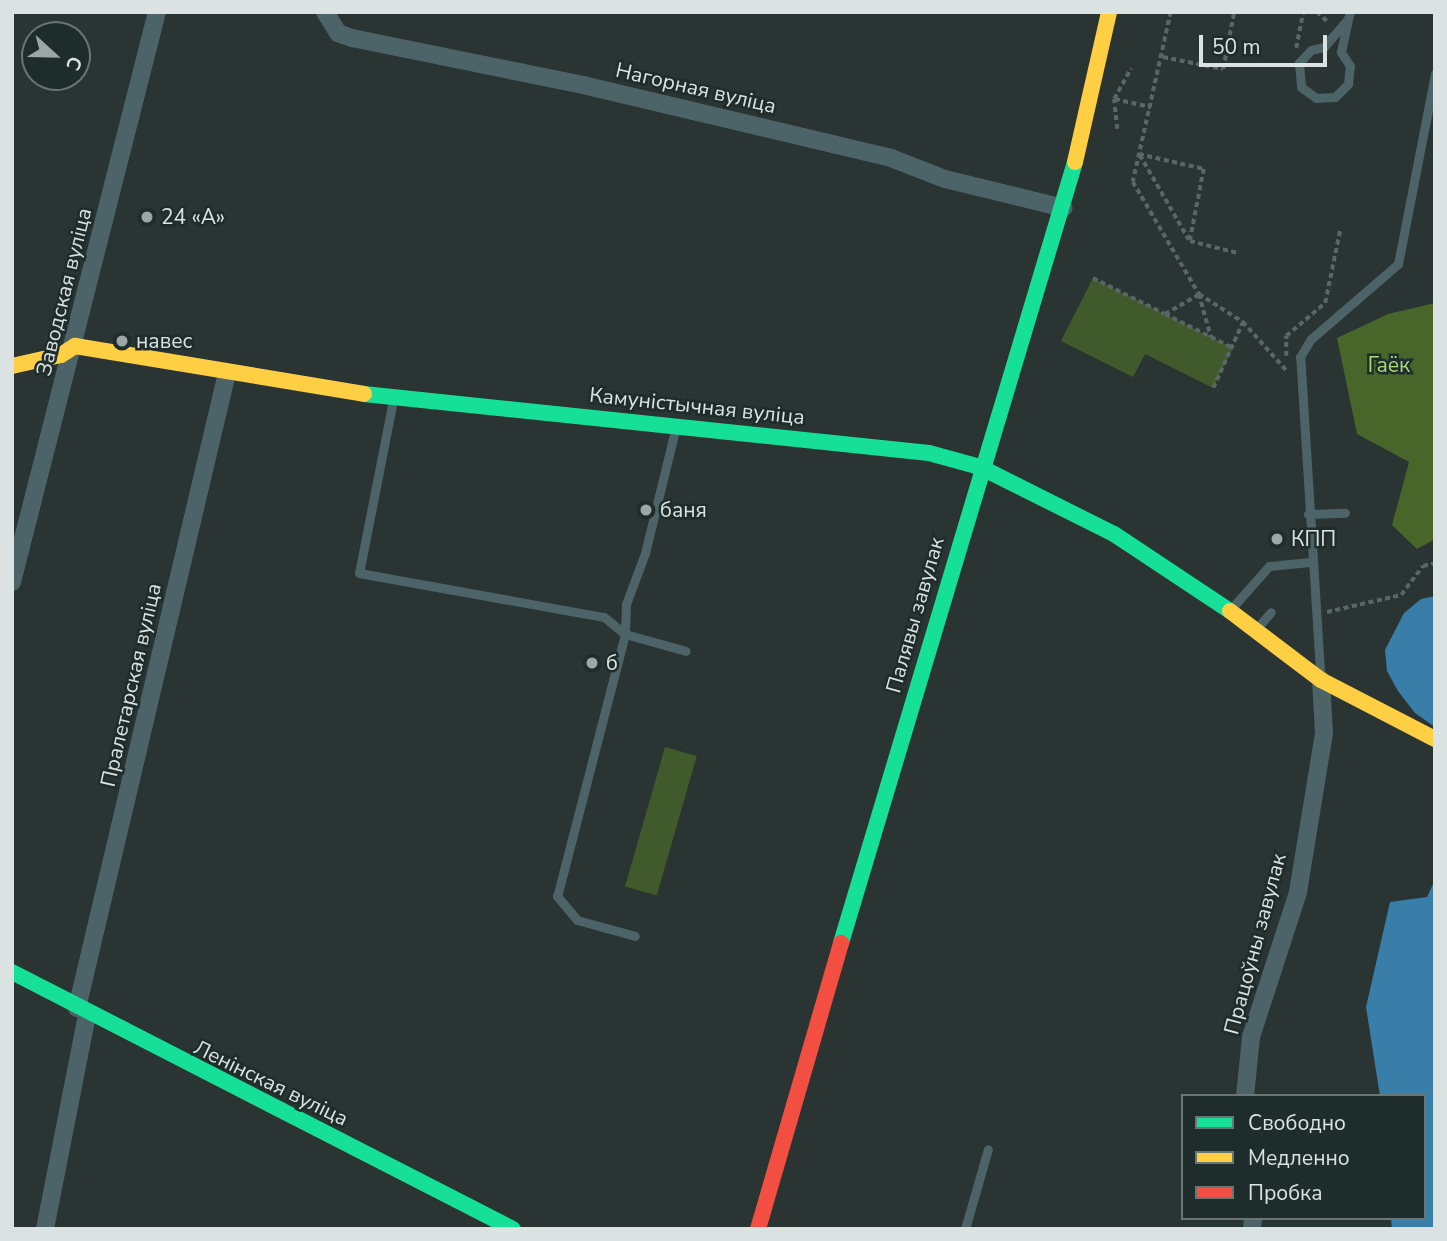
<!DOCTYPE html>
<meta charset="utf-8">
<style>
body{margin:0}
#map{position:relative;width:1447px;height:1241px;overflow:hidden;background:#2a3432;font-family:"Nunito Sans",sans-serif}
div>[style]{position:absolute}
.green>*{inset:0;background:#415a2c;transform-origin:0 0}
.forest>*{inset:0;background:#48662a}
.water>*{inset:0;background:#387ea9}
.path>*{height:3.5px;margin-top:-1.75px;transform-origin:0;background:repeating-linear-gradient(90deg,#576768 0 5px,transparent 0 8.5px)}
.lane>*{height:9px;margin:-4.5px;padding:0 4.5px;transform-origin:4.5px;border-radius:4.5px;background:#4c6467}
.street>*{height:18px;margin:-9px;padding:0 9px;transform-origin:9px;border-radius:9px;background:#4c6467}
.fast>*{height:16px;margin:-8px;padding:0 8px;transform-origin:8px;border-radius:8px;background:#16e098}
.slow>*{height:16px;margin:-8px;padding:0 8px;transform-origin:8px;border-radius:8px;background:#ffcf43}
.jam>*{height:16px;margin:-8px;padding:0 8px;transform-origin:8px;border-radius:8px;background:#f24e42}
.dots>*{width:19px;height:19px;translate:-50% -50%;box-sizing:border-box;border:4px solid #1e2d2b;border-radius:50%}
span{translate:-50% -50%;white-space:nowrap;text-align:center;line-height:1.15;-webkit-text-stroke:5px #1e2d2b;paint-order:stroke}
.street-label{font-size:21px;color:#dae3e2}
.poi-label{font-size:21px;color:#dae3e2}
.left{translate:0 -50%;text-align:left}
.park-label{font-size:21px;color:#a9da7b}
.frame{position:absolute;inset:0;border:14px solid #dae3e2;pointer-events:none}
.legend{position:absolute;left:1181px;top:1094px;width:245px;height:126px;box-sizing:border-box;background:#1e2d2b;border:2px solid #697674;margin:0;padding:9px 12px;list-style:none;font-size:21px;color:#dae3e2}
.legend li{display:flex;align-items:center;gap:14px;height:35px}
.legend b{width:35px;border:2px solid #697674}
.north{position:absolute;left:21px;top:21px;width:70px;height:70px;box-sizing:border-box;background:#1e2d2b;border:2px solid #697674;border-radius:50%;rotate:112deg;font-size:19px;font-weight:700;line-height:28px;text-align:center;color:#dae3e2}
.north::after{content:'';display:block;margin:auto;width:24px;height:32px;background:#9ca6a4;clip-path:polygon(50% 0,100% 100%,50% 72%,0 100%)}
.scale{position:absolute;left:1199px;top:35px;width:128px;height:32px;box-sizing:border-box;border:4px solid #dae3e2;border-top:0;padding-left:9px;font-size:21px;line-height:24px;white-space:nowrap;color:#dae3e2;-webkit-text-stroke:5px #1e2d2b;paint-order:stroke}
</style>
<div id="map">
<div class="green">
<i style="clip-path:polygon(1093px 278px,1233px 348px,1213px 388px,1145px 354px,1133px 377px,1061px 341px)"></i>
<i style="left:665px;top:747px;width:33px;height:145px;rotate:16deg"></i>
</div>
<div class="forest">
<i style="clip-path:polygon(1435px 303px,1435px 539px,1417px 549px,1392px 525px,1409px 462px,1357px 434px,1337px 338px,1388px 314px)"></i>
</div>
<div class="water">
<i style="clip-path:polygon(1435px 596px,1435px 727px,1415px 713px,1398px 691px,1387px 671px,1385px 650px,1404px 613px,1421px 599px)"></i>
<i style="clip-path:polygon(1435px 880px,1435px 1229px,1392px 1229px,1391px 1218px,1424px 1218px,1424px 1096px,1380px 1096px,1366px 1007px,1390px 902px,1427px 897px)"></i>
</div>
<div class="path">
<i style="left:1171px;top:12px;width:174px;rotate:102.6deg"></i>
<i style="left:1133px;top:182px;width:130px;rotate:59.5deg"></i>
<i style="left:1199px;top:294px;width:52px;rotate:32.5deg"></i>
<i style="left:1243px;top:322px;width:66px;rotate:48.1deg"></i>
<i style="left:1317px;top:12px;width:15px;rotate:42deg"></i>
<i style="left:1296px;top:48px;width:37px;rotate:-79deg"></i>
<i style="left:1163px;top:57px;width:61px;rotate:11.3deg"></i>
<i style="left:1223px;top:69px;width:58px;rotate:-79.1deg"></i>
<i style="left:1115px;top:99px;width:37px;rotate:13deg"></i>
<i style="left:1117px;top:129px;width:30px;rotate:-96deg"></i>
<i style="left:1114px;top:99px;width:35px;rotate:-61deg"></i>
<i style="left:1139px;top:154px;width:67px;rotate:13deg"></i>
<i style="left:1204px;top:169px;width:73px;rotate:101deg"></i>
<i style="left:1190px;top:241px;width:49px;rotate:14deg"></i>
<i style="left:1140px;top:155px;width:98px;rotate:60deg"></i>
<i style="left:1093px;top:278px;width:80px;rotate:26.6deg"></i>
<i style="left:1165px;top:314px;width:39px;rotate:-30deg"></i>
<i style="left:1199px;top:294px;width:45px;rotate:74.4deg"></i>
<i style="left:1211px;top:337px;width:25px;rotate:27deg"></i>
<i style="left:1165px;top:314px;width:51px;rotate:26.6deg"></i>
<i style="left:1286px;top:356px;width:20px;rotate:-90deg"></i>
<i style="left:1286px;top:336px;width:51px;rotate:-40.2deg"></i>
<i style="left:1325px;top:303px;width:75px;rotate:-78.4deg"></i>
<i style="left:1213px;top:388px;width:72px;rotate:-65.6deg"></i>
<i style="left:1327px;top:612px;width:76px;rotate:-12.9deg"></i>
<i style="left:1401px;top:595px;width:36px;rotate:-53deg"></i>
<i style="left:1423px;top:566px;width:12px;rotate:-14deg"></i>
</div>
<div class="lane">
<i style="left:1348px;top:19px;width:37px;rotate:131deg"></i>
<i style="left:1324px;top:47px;width:13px;rotate:167deg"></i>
<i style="left:1311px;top:50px;width:18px;rotate:133deg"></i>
<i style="left:1299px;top:63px;width:24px;rotate:85deg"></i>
<i style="left:1301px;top:87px;width:19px;rotate:36deg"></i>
<i style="left:1316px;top:98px;width:19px;rotate:-3deg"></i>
<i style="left:1335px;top:97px;width:18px;rotate:-45deg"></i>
<i style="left:1348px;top:84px;width:18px;rotate:-84deg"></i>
<i style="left:1350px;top:66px;width:17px;rotate:-123deg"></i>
<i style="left:1341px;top:52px;width:34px;rotate:-78deg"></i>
<i style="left:1348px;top:19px;width:7px;rotate:-74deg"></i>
<i style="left:393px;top:400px;width:176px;rotate:101.1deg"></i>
<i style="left:359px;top:573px;width:249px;rotate:10.2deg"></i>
<i style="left:604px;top:617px;width:27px;rotate:39deg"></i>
<i style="left:625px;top:634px;width:271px;rotate:104.5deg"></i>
<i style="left:557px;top:896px;width:31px;rotate:50deg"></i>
<i style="left:577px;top:920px;width:60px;rotate:15.4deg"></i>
<i style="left:676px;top:426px;width:131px;rotate:103.7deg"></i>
<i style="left:645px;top:553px;width:54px;rotate:110.4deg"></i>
<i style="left:626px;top:604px;width:30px;rotate:92deg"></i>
<i style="left:625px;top:634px;width:63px;rotate:15.6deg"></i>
<i style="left:1308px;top:514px;width:37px;rotate:-2deg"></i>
<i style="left:1231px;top:609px;width:57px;rotate:-48.5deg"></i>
<i style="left:1269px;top:566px;width:41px;rotate:-5.6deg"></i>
<i style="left:1257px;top:628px;width:21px;rotate:-49deg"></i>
<i style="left:1320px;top:671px;width:315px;rotate:-93.6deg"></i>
<i style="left:1300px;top:357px;width:21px;rotate:-59deg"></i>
<i style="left:1311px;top:339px;width:115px;rotate:-40.8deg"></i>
<i style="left:1398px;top:264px;width:194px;rotate:-79deg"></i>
<i style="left:965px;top:1229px;width:83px;rotate:-74deg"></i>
</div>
<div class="street">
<i style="left:325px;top:12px;width:25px;rotate:58deg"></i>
<i style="left:338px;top:33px;width:15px;rotate:20deg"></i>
<i style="left:352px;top:38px;width:236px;rotate:11.5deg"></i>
<i style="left:583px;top:85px;width:317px;rotate:13.3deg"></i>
<i style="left:891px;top:158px;width:58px;rotate:21.3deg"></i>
<i style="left:945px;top:179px;width:122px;rotate:13.7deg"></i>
<i style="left:12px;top:582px;width:588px;rotate:-75.73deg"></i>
<i style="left:77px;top:1008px;width:652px;rotate:-76.71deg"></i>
<i style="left:1245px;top:1096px;width:59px;rotate:-84.2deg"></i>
<i style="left:1251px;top:1037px;width:152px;rotate:-72deg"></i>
<i style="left:1298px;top:892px;width:161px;rotate:-80.7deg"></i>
<i style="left:1324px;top:733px;width:53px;rotate:-93.2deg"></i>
<i style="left:45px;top:1229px;width:219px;rotate:-78.9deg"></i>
<i style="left:1252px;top:1229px;width:11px;rotate:-85deg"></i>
</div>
<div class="fast">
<i style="left:364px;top:394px;width:568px;rotate:5.96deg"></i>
<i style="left:929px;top:453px;width:53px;rotate:15.4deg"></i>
<i style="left:980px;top:467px;width:150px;rotate:26.6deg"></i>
<i style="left:1114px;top:534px;width:139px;rotate:33.6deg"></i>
<i style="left:841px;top:943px;width:815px;rotate:-73.32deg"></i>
<i style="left:12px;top:972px;width:563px;rotate:27.16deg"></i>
</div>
<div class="slow">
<i style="left:1075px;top:162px;width:154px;rotate:-77.2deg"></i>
<i style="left:12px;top:366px;width:50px;rotate:-12.7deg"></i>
<i style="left:61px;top:355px;width:17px;rotate:-33deg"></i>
<i style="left:75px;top:346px;width:293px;rotate:9.4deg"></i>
<i style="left:1230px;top:611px;width:114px;rotate:37.2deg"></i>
<i style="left:1321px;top:680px;width:128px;rotate:27.4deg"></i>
</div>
<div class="jam">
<i style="left:758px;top:1229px;width:298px;rotate:-73.8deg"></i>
</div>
<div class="dots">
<i style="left:147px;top:217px;background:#9ca6a4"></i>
<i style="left:122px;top:341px;background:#9ca6a4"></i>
<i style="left:646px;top:510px;background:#9ca6a4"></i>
<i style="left:1277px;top:539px;background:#9ca6a4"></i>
<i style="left:592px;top:663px;background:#9ca6a4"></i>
</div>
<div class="street-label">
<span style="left:696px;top:88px;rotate:13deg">Нагорная вуліца</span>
<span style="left:64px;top:292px;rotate:-76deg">Заводская вуліца</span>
<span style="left:697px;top:406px;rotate:6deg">Камуністычная вуліца</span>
<span style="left:915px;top:615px;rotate:-74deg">Палявы завулак</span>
<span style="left:131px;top:685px;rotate:-77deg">Пралетарская вуліца</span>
<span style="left:1255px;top:944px;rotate:-75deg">Працоўны завулак</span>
<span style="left:271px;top:1083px;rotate:26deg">Ленінская вуліца</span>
</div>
<div class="poi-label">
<span class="left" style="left:161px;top:217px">24 «А»</span>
<span class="left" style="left:136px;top:341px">навес</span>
<span class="left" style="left:660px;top:510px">баня</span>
<span class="left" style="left:1291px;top:539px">КПП</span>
<span class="left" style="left:606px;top:663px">б</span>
</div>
<div class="park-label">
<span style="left:1389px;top:365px">Гаёк</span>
</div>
<div class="frame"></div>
<ul class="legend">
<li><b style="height:9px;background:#16e098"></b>Свободно</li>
<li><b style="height:9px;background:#ffcf43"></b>Медленно</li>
<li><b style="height:9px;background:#f24e42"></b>Пробка</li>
</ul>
<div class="north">С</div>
<div class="scale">50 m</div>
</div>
